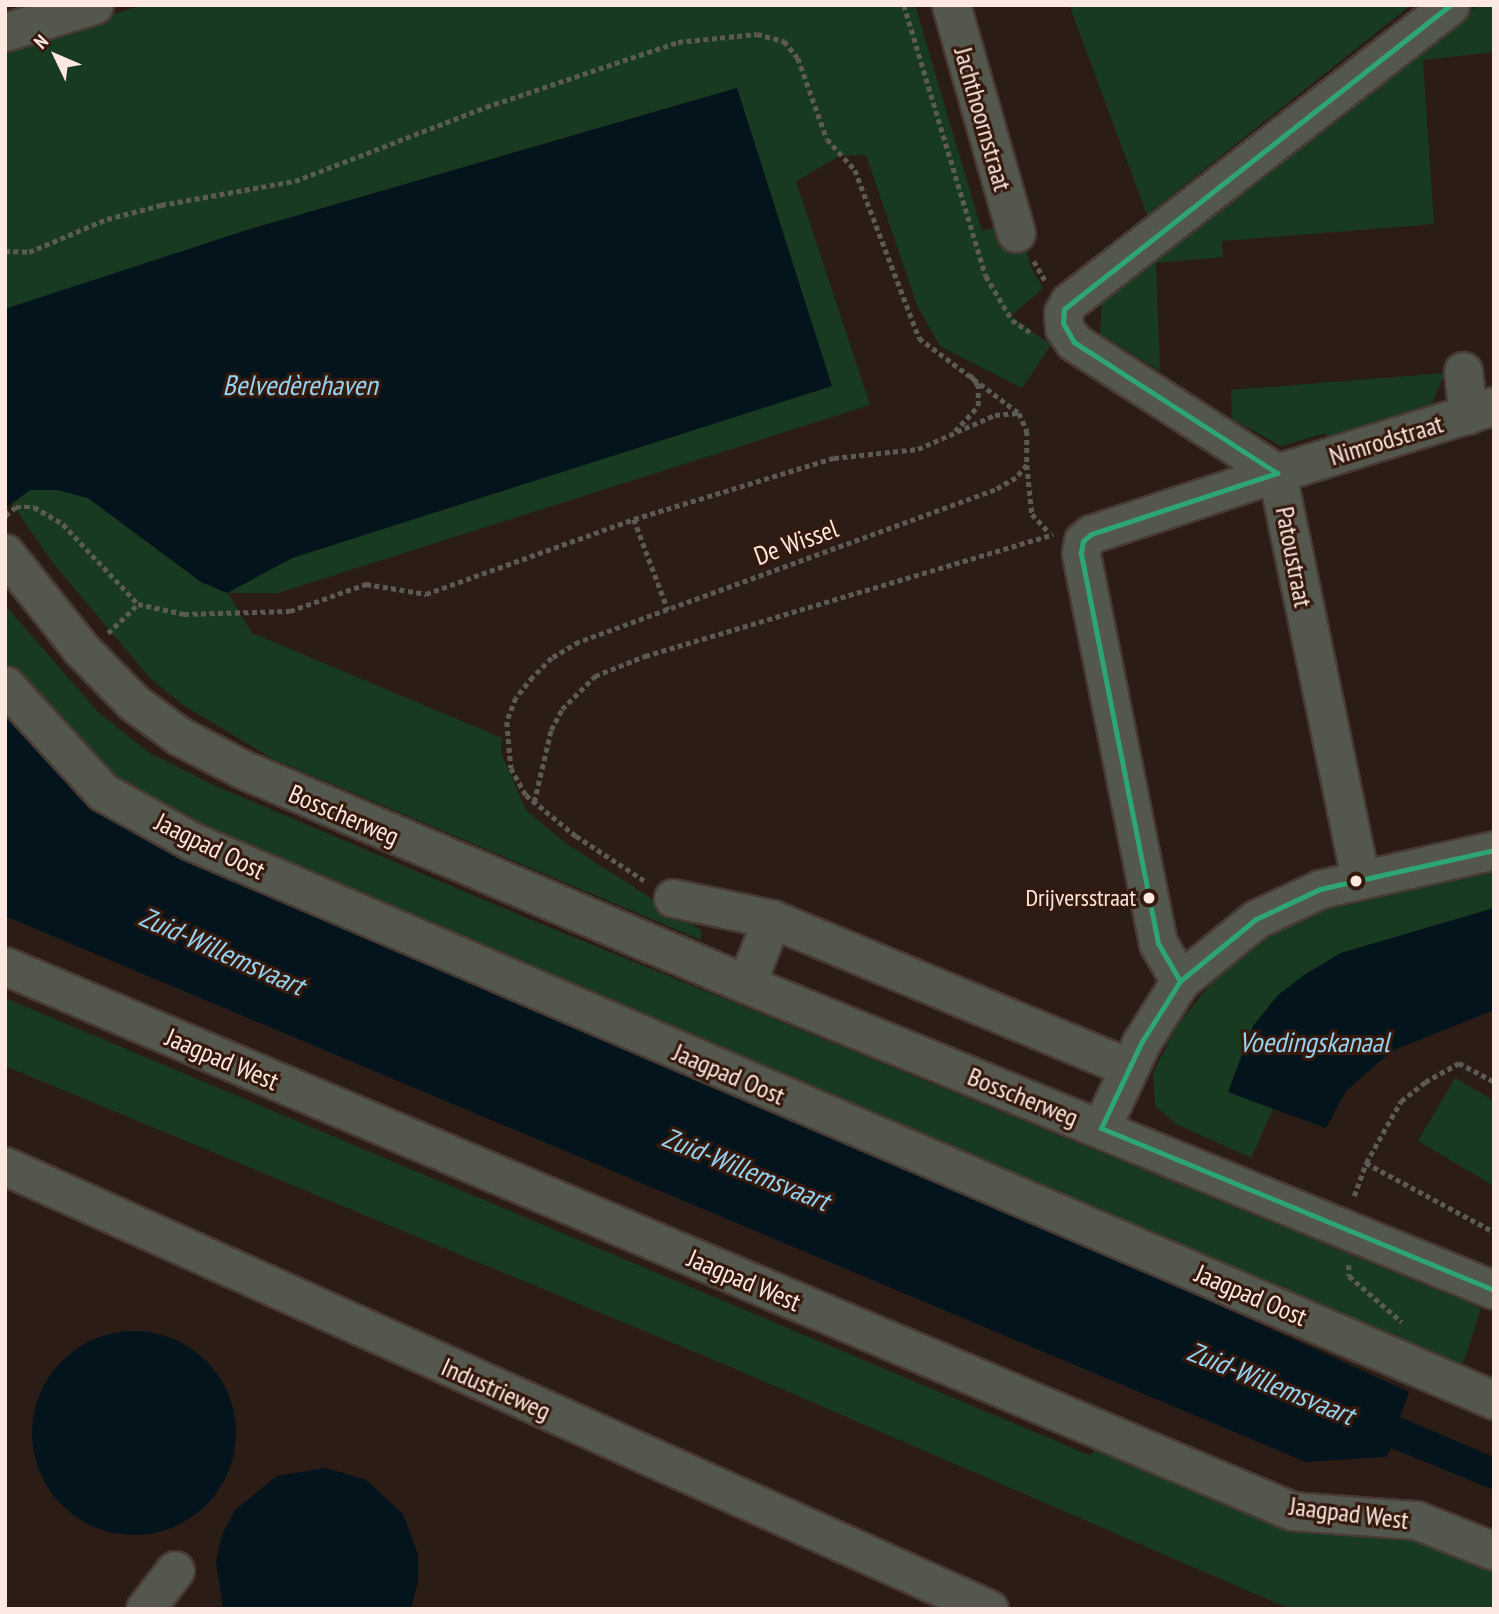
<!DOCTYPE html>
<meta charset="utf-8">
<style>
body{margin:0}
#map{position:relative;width:1499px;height:1614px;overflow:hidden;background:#2c1c16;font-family:"PT Sans Narrow",sans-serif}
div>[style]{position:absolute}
.green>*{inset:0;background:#183a21}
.water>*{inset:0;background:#04141d}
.round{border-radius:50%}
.path>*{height:4.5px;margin-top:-2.25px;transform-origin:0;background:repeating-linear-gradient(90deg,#5c5b53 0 5px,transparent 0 8.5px)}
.roads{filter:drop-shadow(2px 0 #483a34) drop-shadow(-2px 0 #483a34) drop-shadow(0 2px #483a34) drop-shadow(0 -2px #483a34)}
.minor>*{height:37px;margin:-18.5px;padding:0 18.5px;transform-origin:18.5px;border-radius:18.5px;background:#54574d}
.path-bridge>*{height:4.5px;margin-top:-2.25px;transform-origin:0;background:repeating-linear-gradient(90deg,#5c5b53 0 5px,transparent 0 8.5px)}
.bus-1>*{height:5px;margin:-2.5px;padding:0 2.5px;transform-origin:2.5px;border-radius:2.5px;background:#2da575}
.dots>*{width:19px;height:19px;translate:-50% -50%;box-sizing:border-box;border:4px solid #35190d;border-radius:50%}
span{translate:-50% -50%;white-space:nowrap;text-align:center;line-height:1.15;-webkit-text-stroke:6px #35190d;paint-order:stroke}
.bus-label{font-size:24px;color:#fde9e1}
.right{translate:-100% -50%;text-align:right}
.street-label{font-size:26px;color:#fde9e1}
.water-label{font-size:28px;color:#94d4f3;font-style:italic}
.frame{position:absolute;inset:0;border:7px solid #fde9e1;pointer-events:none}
.north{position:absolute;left:21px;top:21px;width:70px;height:70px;-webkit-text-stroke:5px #35190d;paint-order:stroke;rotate:314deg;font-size:19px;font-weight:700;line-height:28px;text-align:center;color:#fde9e1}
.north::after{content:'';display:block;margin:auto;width:24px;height:32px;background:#fde9e1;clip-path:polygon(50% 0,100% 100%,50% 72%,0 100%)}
</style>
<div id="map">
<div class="green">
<i style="clip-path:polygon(143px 5px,915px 5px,982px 231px,1001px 225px,1022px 234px,1031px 268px,1043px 288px,1011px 316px,1051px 345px,1022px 388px,940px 346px,917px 305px,866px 155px,840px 156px,796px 181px,870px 405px,278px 593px,228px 593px,252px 633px,502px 738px,501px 753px,526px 810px,568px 845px,701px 930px,701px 940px,273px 759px,183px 705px,151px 679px,53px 563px,12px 504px,30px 490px,57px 490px,88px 498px,201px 582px,227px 593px,292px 558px,831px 386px,737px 88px,247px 230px,5px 309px,5px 47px)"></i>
<i style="clip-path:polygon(1083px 5px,1411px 5px,1147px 215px,1070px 7px)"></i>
<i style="clip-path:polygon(1478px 5px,1494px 5px,1494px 52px,1423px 60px,1434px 224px,1222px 241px,1223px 257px,1156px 263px,1160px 371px,1100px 334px,1102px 298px)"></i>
<i style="clip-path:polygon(1445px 373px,1430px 408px,1328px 441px,1326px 433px,1281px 446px,1232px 419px,1231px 390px)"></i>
<i style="clip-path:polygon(5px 605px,98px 712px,148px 752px,209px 783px,529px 919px,1481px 1308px,1459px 1377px,119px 794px,5px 693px)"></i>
<i style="clip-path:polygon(1494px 864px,1494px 908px,1341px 953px,1278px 995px,1253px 1026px,1228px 1092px,1273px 1109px,1251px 1158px,1176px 1124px,1155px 1106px,1153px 1073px,1177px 1026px,1221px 971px,1271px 931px,1313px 908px)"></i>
<i style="clip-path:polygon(5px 998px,1091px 1456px,1102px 1431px,1473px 1561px,1494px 1570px,1494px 1609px,1290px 1609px,726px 1365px,5px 1066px)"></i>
<i style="clip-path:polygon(1455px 1078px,1494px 1101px,1494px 1186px,1418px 1141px)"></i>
</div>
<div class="water">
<i style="clip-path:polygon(737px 88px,832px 386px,292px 558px,227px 593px,201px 582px,88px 498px,57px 490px,30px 490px,5px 508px,5px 309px,247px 230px)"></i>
<i style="clip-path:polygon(5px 693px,95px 793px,1409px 1392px,1400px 1417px,1494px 1457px,1494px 1490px,1391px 1448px,1386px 1457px,1306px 1462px,5px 916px)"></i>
<i style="clip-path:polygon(1494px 908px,1494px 1010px,1392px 1051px,1346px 1091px,1326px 1128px,1228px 1092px,1253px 1026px,1278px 995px,1304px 975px,1341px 953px)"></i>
<i class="round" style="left:32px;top:1331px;width:204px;height:204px"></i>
<i style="clip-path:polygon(326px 1468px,366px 1480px,403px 1514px,418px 1554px,418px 1582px,411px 1609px,223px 1609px,216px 1562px,222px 1535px,235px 1510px,277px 1476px)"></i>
</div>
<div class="path">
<i style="left:904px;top:5px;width:283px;rotate:73.2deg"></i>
<i style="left:986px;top:276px;width:51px;rotate:59.4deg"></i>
<i style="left:1012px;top:320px;width:22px;rotate:34deg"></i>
<i style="left:5px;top:251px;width:24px;rotate:2deg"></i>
<i style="left:29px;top:252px;width:85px;rotate:-22.9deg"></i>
<i style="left:107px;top:219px;width:56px;rotate:-14.5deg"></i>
<i style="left:161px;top:205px;width:136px;rotate:-10.2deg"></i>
<i style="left:295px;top:181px;width:205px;rotate:-21.2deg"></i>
<i style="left:486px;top:107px;width:203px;rotate:-18.7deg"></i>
<i style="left:678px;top:42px;width:79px;rotate:-5.8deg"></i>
<i style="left:757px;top:34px;width:28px;rotate:15deg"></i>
<i style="left:784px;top:41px;width:22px;rotate:51deg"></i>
<i style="left:798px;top:58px;width:86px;rotate:70.3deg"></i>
<i style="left:827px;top:139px;width:42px;rotate:47.9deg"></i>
<i style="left:855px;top:170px;width:180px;rotate:69.1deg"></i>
<i style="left:919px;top:338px;width:125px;rotate:36.9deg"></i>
<i style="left:1019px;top:413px;width:20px;rotate:66deg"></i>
<i style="left:1027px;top:431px;width:34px;rotate:90deg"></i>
<i style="left:1027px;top:465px;width:17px;rotate:130deg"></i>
<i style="left:1016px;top:478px;width:24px;rotate:150deg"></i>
<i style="left:995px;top:490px;width:443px;rotate:159.9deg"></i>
<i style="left:579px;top:642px;width:31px;rotate:149deg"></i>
<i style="left:552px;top:658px;width:27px;rotate:135deg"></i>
<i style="left:533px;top:677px;width:27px;rotate:129deg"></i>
<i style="left:516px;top:698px;width:26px;rotate:111deg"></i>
<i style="left:507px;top:722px;width:46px;rotate:85deg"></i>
<i style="left:511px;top:768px;width:31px;rotate:61deg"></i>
<i style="left:526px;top:795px;width:65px;rotate:39.4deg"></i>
<i style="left:576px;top:836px;width:82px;rotate:33.1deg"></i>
<i style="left:1034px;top:261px;width:22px;rotate:60deg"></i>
<i style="left:955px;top:431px;width:34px;rotate:-47deg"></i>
<i style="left:978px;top:406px;width:20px;rotate:-90deg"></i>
<i style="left:978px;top:386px;width:15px;rotate:-127deg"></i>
<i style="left:1027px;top:465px;width:49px;rotate:84.2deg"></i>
<i style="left:1032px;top:514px;width:26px;rotate:47deg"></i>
<i style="left:5px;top:515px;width:14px;rotate:-36deg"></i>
<i style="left:16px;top:507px;width:18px"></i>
<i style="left:34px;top:507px;width:34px;rotate:30deg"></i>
<i style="left:63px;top:524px;width:110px;rotate:46.8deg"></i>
<i style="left:138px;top:604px;width:47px;rotate:12.3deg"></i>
<i style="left:184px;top:614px;width:106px;rotate:-1.6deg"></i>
<i style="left:290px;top:611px;width:81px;rotate:-19.6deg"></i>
<i style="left:366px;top:584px;width:61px;rotate:9.5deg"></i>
<i style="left:426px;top:594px;width:221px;rotate:-19.8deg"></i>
<i style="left:634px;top:519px;width:209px;rotate:-17deg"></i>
<i style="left:834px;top:458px;width:84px;rotate:-6.1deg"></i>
<i style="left:918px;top:449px;width:84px;rotate:-23.8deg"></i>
<i style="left:995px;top:415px;width:24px;rotate:-5deg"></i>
<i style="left:634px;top:519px;width:97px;rotate:69.5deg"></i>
<i style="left:108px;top:633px;width:42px;rotate:-44deg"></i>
<i style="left:534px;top:802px;width:74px;rotate:-76.7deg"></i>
<i style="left:551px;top:730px;width:24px;rotate:-62deg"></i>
<i style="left:562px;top:709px;width:47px;rotate:-45deg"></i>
<i style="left:595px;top:676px;width:54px;rotate:-21.8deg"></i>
<i style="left:645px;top:656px;width:426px;rotate:-16.6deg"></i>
<i style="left:1366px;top:1163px;width:145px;rotate:28.3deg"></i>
<i style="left:1354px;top:1196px;width:35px;rotate:-70deg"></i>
<i style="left:1366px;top:1163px;width:71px;rotate:-60.6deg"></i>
<i style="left:1401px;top:1101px;width:31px;rotate:-38deg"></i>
<i style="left:1425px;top:1082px;width:39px;rotate:-29deg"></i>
<i style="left:1459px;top:1063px;width:40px;rotate:28deg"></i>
<i style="left:1349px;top:1265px;width:11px;rotate:90deg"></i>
<i style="left:1349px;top:1276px;width:70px;rotate:41deg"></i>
</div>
<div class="roads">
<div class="minor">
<i style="left:951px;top:5px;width:237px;rotate:74.1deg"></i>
<i style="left:5px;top:32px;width:93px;rotate:-16.9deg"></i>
<i style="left:1463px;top:371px;width:44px;rotate:83.5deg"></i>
<i style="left:5px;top:553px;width:122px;rotate:51.6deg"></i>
<i style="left:81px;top:649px;width:74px;rotate:45.5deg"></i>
<i style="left:133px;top:702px;width:57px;rotate:36.5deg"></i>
<i style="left:179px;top:736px;width:71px;rotate:27.6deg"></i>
<i style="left:242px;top:769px;width:548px;rotate:23.1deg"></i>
<i style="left:746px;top:984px;width:808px;rotate:22.25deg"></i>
<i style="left:5px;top:685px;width:145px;rotate:47.5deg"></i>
<i style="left:103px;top:792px;width:101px;rotate:29.1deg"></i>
<i style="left:191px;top:841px;width:1418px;rotate:23.22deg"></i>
<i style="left:1360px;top:878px;width:413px;rotate:-101.6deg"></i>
<i style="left:1277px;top:473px;width:242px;rotate:-147.2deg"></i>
<i style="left:1074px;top:342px;width:17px;rotate:-126deg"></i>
<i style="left:1064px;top:328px;width:15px;rotate:-94deg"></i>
<i style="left:1063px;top:313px;width:13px;rotate:-61deg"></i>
<i style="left:1069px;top:302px;width:483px;rotate:-37.9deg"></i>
<i style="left:673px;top:898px;width:101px;rotate:12deg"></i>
<i style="left:772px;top:919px;width:386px;rotate:22.6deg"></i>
<i style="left:5px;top:966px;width:1398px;rotate:22.95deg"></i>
<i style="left:1292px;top:1511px;width:124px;rotate:4.2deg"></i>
<i style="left:1416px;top:1520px;width:84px;rotate:21.7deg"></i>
<i style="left:1180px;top:981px;width:44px;rotate:-120.1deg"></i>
<i style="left:1158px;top:943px;width:398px;rotate:-101.2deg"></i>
<i style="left:1081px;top:553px;width:12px;rotate:-81deg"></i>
<i style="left:1083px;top:541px;width:11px;rotate:-41deg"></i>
<i style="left:1091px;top:534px;width:196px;rotate:-18.2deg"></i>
<i style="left:1277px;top:473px;width:227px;rotate:-17.2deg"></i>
<i style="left:746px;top:984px;width:70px;rotate:-68.2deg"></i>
<i style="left:1101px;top:1128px;width:94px;rotate:-64.8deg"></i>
<i style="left:1141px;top:1043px;width:73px;rotate:-57.8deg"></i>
<i style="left:1180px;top:981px;width:98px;rotate:-39.2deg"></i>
<i style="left:1256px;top:919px;width:71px;rotate:-25.1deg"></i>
<i style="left:1320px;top:889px;width:178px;rotate:-12.6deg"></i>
<i style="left:5px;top:1166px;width:1079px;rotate:24.24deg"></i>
<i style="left:145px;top:1609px;width:49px;rotate:-52.4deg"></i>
</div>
</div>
<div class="path-bridge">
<i style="left:5px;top:513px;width:6px;rotate:51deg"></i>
</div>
<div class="bus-1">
<i style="left:1277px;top:473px;width:242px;rotate:-147.2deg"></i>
<i style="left:1074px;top:342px;width:22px;rotate:-120deg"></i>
<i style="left:1063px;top:323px;width:14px;rotate:-86deg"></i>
<i style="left:1064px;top:309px;width:491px;rotate:-38.2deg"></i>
<i style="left:1180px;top:981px;width:44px;rotate:-120.1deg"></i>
<i style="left:1158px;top:943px;width:398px;rotate:-101.2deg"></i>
<i style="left:1081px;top:553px;width:12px;rotate:-81deg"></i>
<i style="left:1083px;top:541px;width:11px;rotate:-41deg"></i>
<i style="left:1091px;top:534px;width:196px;rotate:-18.2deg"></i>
<i style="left:1101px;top:1128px;width:94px;rotate:-64.8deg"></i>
<i style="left:1141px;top:1043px;width:73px;rotate:-57.8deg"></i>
<i style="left:1180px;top:981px;width:98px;rotate:-39.2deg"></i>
<i style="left:1256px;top:919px;width:71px;rotate:-25.1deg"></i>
<i style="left:1320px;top:889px;width:178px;rotate:-12.6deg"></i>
<i style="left:1101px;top:1128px;width:425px;rotate:22.4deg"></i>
</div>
<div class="dots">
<i style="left:1356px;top:881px;background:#fde9e1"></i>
<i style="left:1149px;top:898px;background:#fde9e1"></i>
</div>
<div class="bus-label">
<span class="right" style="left:1136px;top:898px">Drijversstraat</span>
</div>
<div class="street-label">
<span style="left:983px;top:119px;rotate:74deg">Jachthoornstraat</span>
<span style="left:1386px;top:440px;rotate:-17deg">Nimrodstraat</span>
<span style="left:796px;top:542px;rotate:-20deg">De Wissel</span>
<span style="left:1294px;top:557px;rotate:79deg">Patoustraat</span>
<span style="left:344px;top:815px;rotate:23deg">Bosscherweg</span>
<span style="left:210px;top:846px;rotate:26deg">Jaagpad Oost</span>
<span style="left:222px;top:1059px;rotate:23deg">Jaagpad West</span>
<span style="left:729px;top:1074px;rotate:23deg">Jaagpad Oost</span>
<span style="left:1023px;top:1097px;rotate:22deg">Bosscherweg</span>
<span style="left:744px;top:1280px;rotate:23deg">Jaagpad West</span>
<span style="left:1251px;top:1295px;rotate:23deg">Jaagpad Oost</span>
<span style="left:496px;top:1389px;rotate:24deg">Industrieweg</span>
<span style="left:1349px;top:1513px;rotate:7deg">Jaagpad West</span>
</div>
<div class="water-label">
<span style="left:300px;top:385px">Belvedèrehaven</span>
<span style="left:222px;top:951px;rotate:24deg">Zuid-Willemsvaart</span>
<span style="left:1314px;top:1042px">Voedingskanaal</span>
<span style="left:746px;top:1169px;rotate:22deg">Zuid-Willemsvaart</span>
<span style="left:1271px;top:1383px;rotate:22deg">Zuid-Willemsvaart</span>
</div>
<div class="frame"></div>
<div class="north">N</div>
</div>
